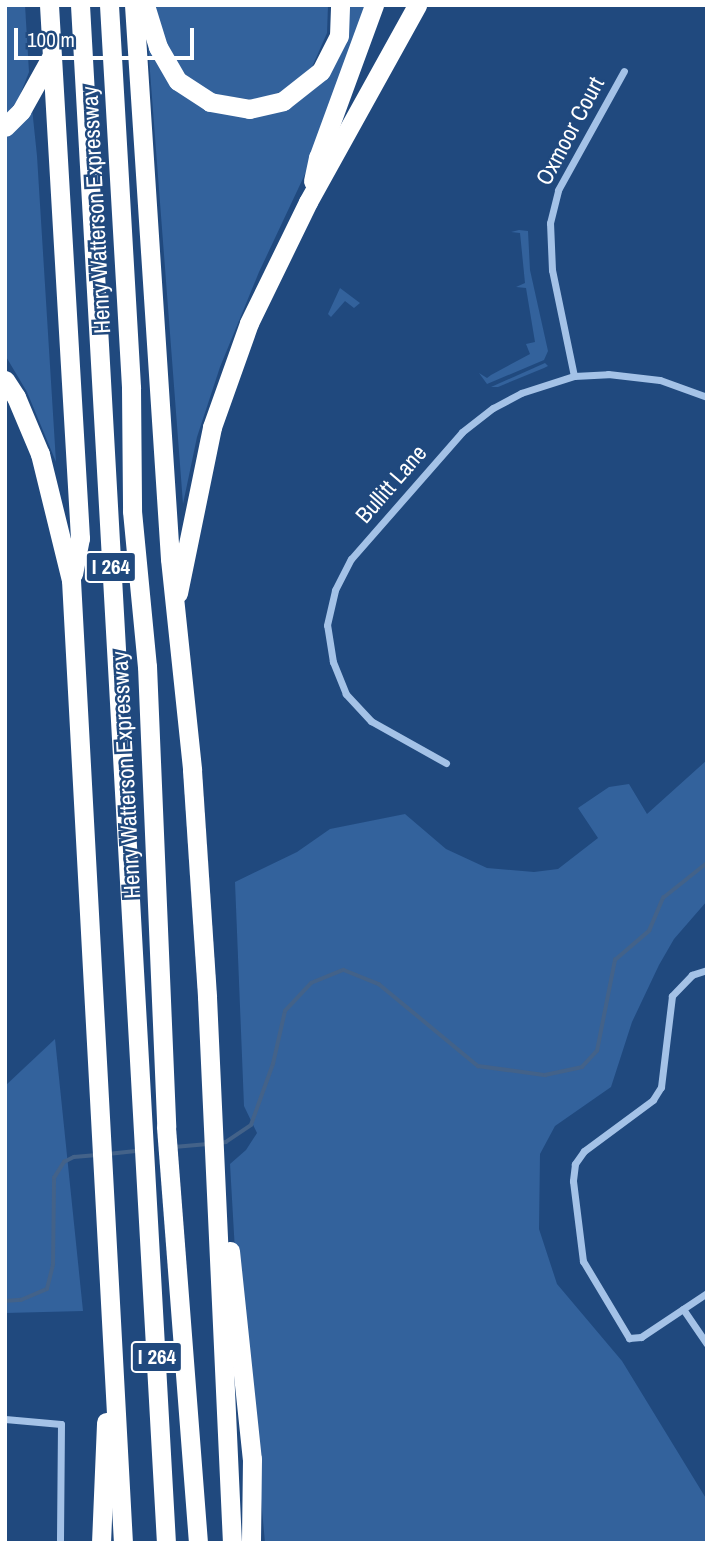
<!DOCTYPE html>
<style>
body{margin:0}
#map{position:relative;width:712px;height:1548px;overflow:hidden;background:#20497e;font-family:"Archivo Narrow",sans-serif}
div>[style]{position:absolute}
.green>*{inset:0;background:#33629c}
.stream>*{height:3.5px;margin:-1.75px;padding:0 1.75px;transform-origin:1.75px;border-radius:1.75px;background:#436289}
.minor>*{height:7px;margin:-3.5px;padding:0 3.5px;transform-origin:3.5px;border-radius:3.5px;background:#a4c2e7}
.motorway>*{height:19px;margin:-9.5px;padding:0 9.5px;transform-origin:9.5px;border-radius:9.5px;background:#fff}
span{translate:-50% -50%;white-space:nowrap;text-align:center;line-height:1.15;-webkit-text-stroke:5px #20497e;paint-order:stroke}
.shield-label span{padding:2px 5px;background:#20497e;border:2px solid;border-radius:5px;-webkit-text-stroke-width:0}
.shield-label{font-size:21px;color:#fff;font-weight:700}
.street-label{font-size:23px;color:#fff}
.frame{position:absolute;inset:0;border:7px solid #fff;pointer-events:none}
.scale{position:absolute;left:14px;top:28px;width:180px;height:32px;box-sizing:border-box;border:4px solid #fff;border-top:0;padding-left:9px;font-size:21px;line-height:24px;white-space:nowrap;color:#fff;-webkit-text-stroke:5px #20497e;paint-order:stroke}
</style>
<div id="map">
<div class="green">
<i style="clip-path:polygon(5px 5px,25px 5px,29px 72px,18px 100px,5px 116px)"></i>
<i style="clip-path:polygon(153px 5px,328px 5px,327px 33px,312px 67px,281px 92px,254px 100px,213px 94px,189px 79px,169px 54px)"></i>
<i style="clip-path:polygon(344px 5px,365px 5px,306px 172px,259px 272px,220px 367px,197px 437px,183px 504px,148px 45px,203px 108px,292px 105px,313px 90px,331px 65px)"></i>
<i style="clip-path:polygon(32px 108px,37px 156px,56px 462px,27px 392px,5px 355px,5px 135px)"></i>
<i style="clip-path:polygon(519px 230px,528px 231px,530px 270px,548px 351px,544px 360px,487px 384px,479px 373px,487px 378px,491px 375px,530px 354px,526px 344px,535px 342px,526px 288px,516px 287px,525px 283px,520px 233px,511px 232px)"></i>
<i style="clip-path:polygon(340px 288px,360px 303px,354px 308px,345px 301px,331px 317px,328px 314px)"></i>
<i style="clip-path:polygon(545px 363px,548px 366px,544px 368px,498px 387px,491px 387px)"></i>
<i style="clip-path:polygon(707px 760px,707px 901px,674px 939px,659px 965px,632px 1022px,611px 1087px,555px 1126px,540px 1154px,539px 1229px,557px 1284px,622px 1361px,707px 1500px,707px 1543px,265px 1543px,247px 1343px,236px 1269px,230px 1164px,246px 1150px,257px 1133px,244px 1106px,235px 882px,297px 852px,330px 829px,405px 814px,446px 849px,487px 868px,534px 872px,558px 869px,598px 838px,578px 808px,609px 787px,629px 784px,647px 814px)"></i>
<i style="clip-path:polygon(55px 1039px,83px 1311px,5px 1313px,5px 1086px)"></i>
</div>
<div class="stream">
<i style="left:219px;top:1143px;width:7px;rotate:-8deg"></i>
<i style="left:226px;top:1142px;width:30px;rotate:-34deg"></i>
<i style="left:251px;top:1125px;width:65px;rotate:-70.2deg"></i>
<i style="left:273px;top:1064px;width:54px;rotate:-77.2deg"></i>
<i style="left:285px;top:1011px;width:38px;rotate:-47deg"></i>
<i style="left:311px;top:983px;width:35px;rotate:-22deg"></i>
<i style="left:344px;top:970px;width:38px;rotate:22deg"></i>
<i style="left:379px;top:984px;width:129px;rotate:39.6deg"></i>
<i style="left:478px;top:1066px;width:68px;rotate:7.7deg"></i>
<i style="left:545px;top:1075px;width:38px;rotate:-12deg"></i>
<i style="left:582px;top:1067px;width:22px;rotate:-47deg"></i>
<i style="left:597px;top:1051px;width:93px;rotate:-78.8deg"></i>
<i style="left:615px;top:960px;width:45px;rotate:-40.5deg"></i>
<i style="left:649px;top:931px;width:36px;rotate:-67deg"></i>
<i style="left:663px;top:898px;width:56px;rotate:-38.5deg"></i>
<i style="left:174px;top:1147px;width:34px;rotate:-5deg"></i>
<i style="left:108px;top:1154px;width:30px;rotate:-6deg"></i>
<i style="left:5px;top:1301px;width:16px;rotate:-4deg"></i>
<i style="left:21px;top:1300px;width:28px;rotate:-23deg"></i>
<i style="left:47px;top:1289px;width:25px;rotate:-76deg"></i>
<i style="left:53px;top:1265px;width:87px;rotate:-89.3deg"></i>
<i style="left:54px;top:1178px;width:19px;rotate:-58deg"></i>
<i style="left:64px;top:1162px;width:11px;rotate:-27deg"></i>
<i style="left:74px;top:1157px;width:23px;rotate:-5deg"></i>
</div>
<div class="minor">
<i style="left:574px;top:376px;width:108px;rotate:-101.7deg"></i>
<i style="left:552px;top:270px;width:47px;rotate:-92.4deg"></i>
<i style="left:550px;top:223px;width:34px;rotate:-76deg"></i>
<i style="left:558px;top:190px;width:136px;rotate:-61deg"></i>
<i style="left:446px;top:763px;width:86px;rotate:-150.8deg"></i>
<i style="left:371px;top:721px;width:37px;rotate:-133deg"></i>
<i style="left:346px;top:694px;width:35px;rotate:-112deg"></i>
<i style="left:333px;top:662px;width:37px;rotate:-99deg"></i>
<i style="left:327px;top:625px;width:36px;rotate:-77deg"></i>
<i style="left:335px;top:590px;width:35px;rotate:-63deg"></i>
<i style="left:351px;top:559px;width:169px;rotate:-48.8deg"></i>
<i style="left:462px;top:432px;width:39px;rotate:-38deg"></i>
<i style="left:493px;top:408px;width:32px;rotate:-28deg"></i>
<i style="left:521px;top:393px;width:56px;rotate:-17.8deg"></i>
<i style="left:574px;top:376px;width:34px;rotate:-3deg"></i>
<i style="left:608px;top:374px;width:52px;rotate:6.6deg"></i>
<i style="left:660px;top:380px;width:50px;rotate:19.9deg"></i>
<i style="left:707px;top:970px;width:16px;rotate:162deg"></i>
<i style="left:692px;top:975px;width:29px;rotate:134deg"></i>
<i style="left:672px;top:996px;width:92px;rotate:96.9deg"></i>
<i style="left:661px;top:1087px;width:15px;rotate:122deg"></i>
<i style="left:653px;top:1100px;width:86px;rotate:143.5deg"></i>
<i style="left:584px;top:1151px;width:16px;rotate:125deg"></i>
<i style="left:575px;top:1164px;width:17px;rotate:97deg"></i>
<i style="left:573px;top:1181px;width:81px;rotate:82.9deg"></i>
<i style="left:583px;top:1261px;width:90px;rotate:59.1deg"></i>
<i style="left:629px;top:1338px;width:12px;rotate:-5deg"></i>
<i style="left:641px;top:1337px;width:79px;rotate:-33.7deg"></i>
<i style="left:683px;top:1309px;width:42px;rotate:55.6deg"></i>
<i style="left:5px;top:1419px;width:56px;rotate:5.1deg"></i>
<i style="left:61px;top:1424px;width:119px;rotate:90.5deg"></i>
</div>
<div class="motorway">
<i style="left:49px;top:5px;width:534px;rotate:86.67deg"></i>
<i style="left:80px;top:538px;width:36px;rotate:101deg"></i>
<i style="left:80px;top:5px;width:1540px;rotate:86.8deg"></i>
<i style="left:109px;top:5px;width:384px;rotate:86.7deg"></i>
<i style="left:131px;top:388px;width:123px;rotate:89.5deg"></i>
<i style="left:132px;top:511px;width:156px;rotate:84.5deg"></i>
<i style="left:147px;top:666px;width:461px;rotate:87.6deg"></i>
<i style="left:166px;top:1127px;width:417px;rotate:85.6deg"></i>
<i style="left:134px;top:5px;width:555px;rotate:86.28deg"></i>
<i style="left:170px;top:559px;width:212px;rotate:84deg"></i>
<i style="left:192px;top:770px;width:227px;rotate:86.2deg"></i>
<i style="left:207px;top:997px;width:547px;rotate:87.38deg"></i>
<i style="left:145px;top:5px;width:44px;rotate:72.8deg"></i>
<i style="left:158px;top:47px;width:39px;rotate:60deg"></i>
<i style="left:178px;top:81px;width:38px;rotate:33deg"></i>
<i style="left:210px;top:102px;width:40px;rotate:10deg"></i>
<i style="left:249px;top:109px;width:35px;rotate:-13deg"></i>
<i style="left:283px;top:101px;width:48px;rotate:-38.3deg"></i>
<i style="left:321px;top:71px;width:39px;rotate:-63deg"></i>
<i style="left:339px;top:36px;width:31px;rotate:-88deg"></i>
<i style="left:5px;top:127px;width:23px;rotate:-45deg"></i>
<i style="left:21px;top:111px;width:62px;rotate:-60.9deg"></i>
<i style="left:313px;top:181px;width:24px;rotate:-78deg"></i>
<i style="left:318px;top:158px;width:163px;rotate:-69.9deg"></i>
<i style="left:5px;top:380px;width:20px;rotate:57deg"></i>
<i style="left:16px;top:397px;width:62px;rotate:67.2deg"></i>
<i style="left:40px;top:454px;width:130px;rotate:76.2deg"></i>
<i style="left:71px;top:580px;width:964px;rotate:86.91deg"></i>
<i style="left:178px;top:593px;width:169px;rotate:-78.4deg"></i>
<i style="left:212px;top:427px;width:110px;rotate:-70.4deg"></i>
<i style="left:249px;top:323px;width:135px;rotate:-64deg"></i>
<i style="left:308px;top:202px;width:225px;rotate:-61deg"></i>
<i style="left:230px;top:1251px;width:209px;rotate:84deg"></i>
<i style="left:252px;top:1459px;width:84px;rotate:90.7deg"></i>
<i style="left:101px;top:1543px;width:121px;rotate:-87.6deg"></i>
</div>
<div class="shield-label">
<span style="left:111px;top:567px">I 264</span>
<span style="left:157px;top:1357px">I 264</span>
</div>
<div class="street-label">
<span style="left:570px;top:131px;rotate:-62deg">Oxmoor Court</span>
<span style="left:96px;top:210px;rotate:-93deg">Henry Watterson Expressway</span>
<span style="left:391px;top:484px;rotate:-49deg">Bullitt Lane</span>
<span style="left:126px;top:775px;rotate:-93deg">Henry Watterson Expressway</span>
</div>
<div class="frame"></div>
<div class="scale">100 m</div>
</div>
